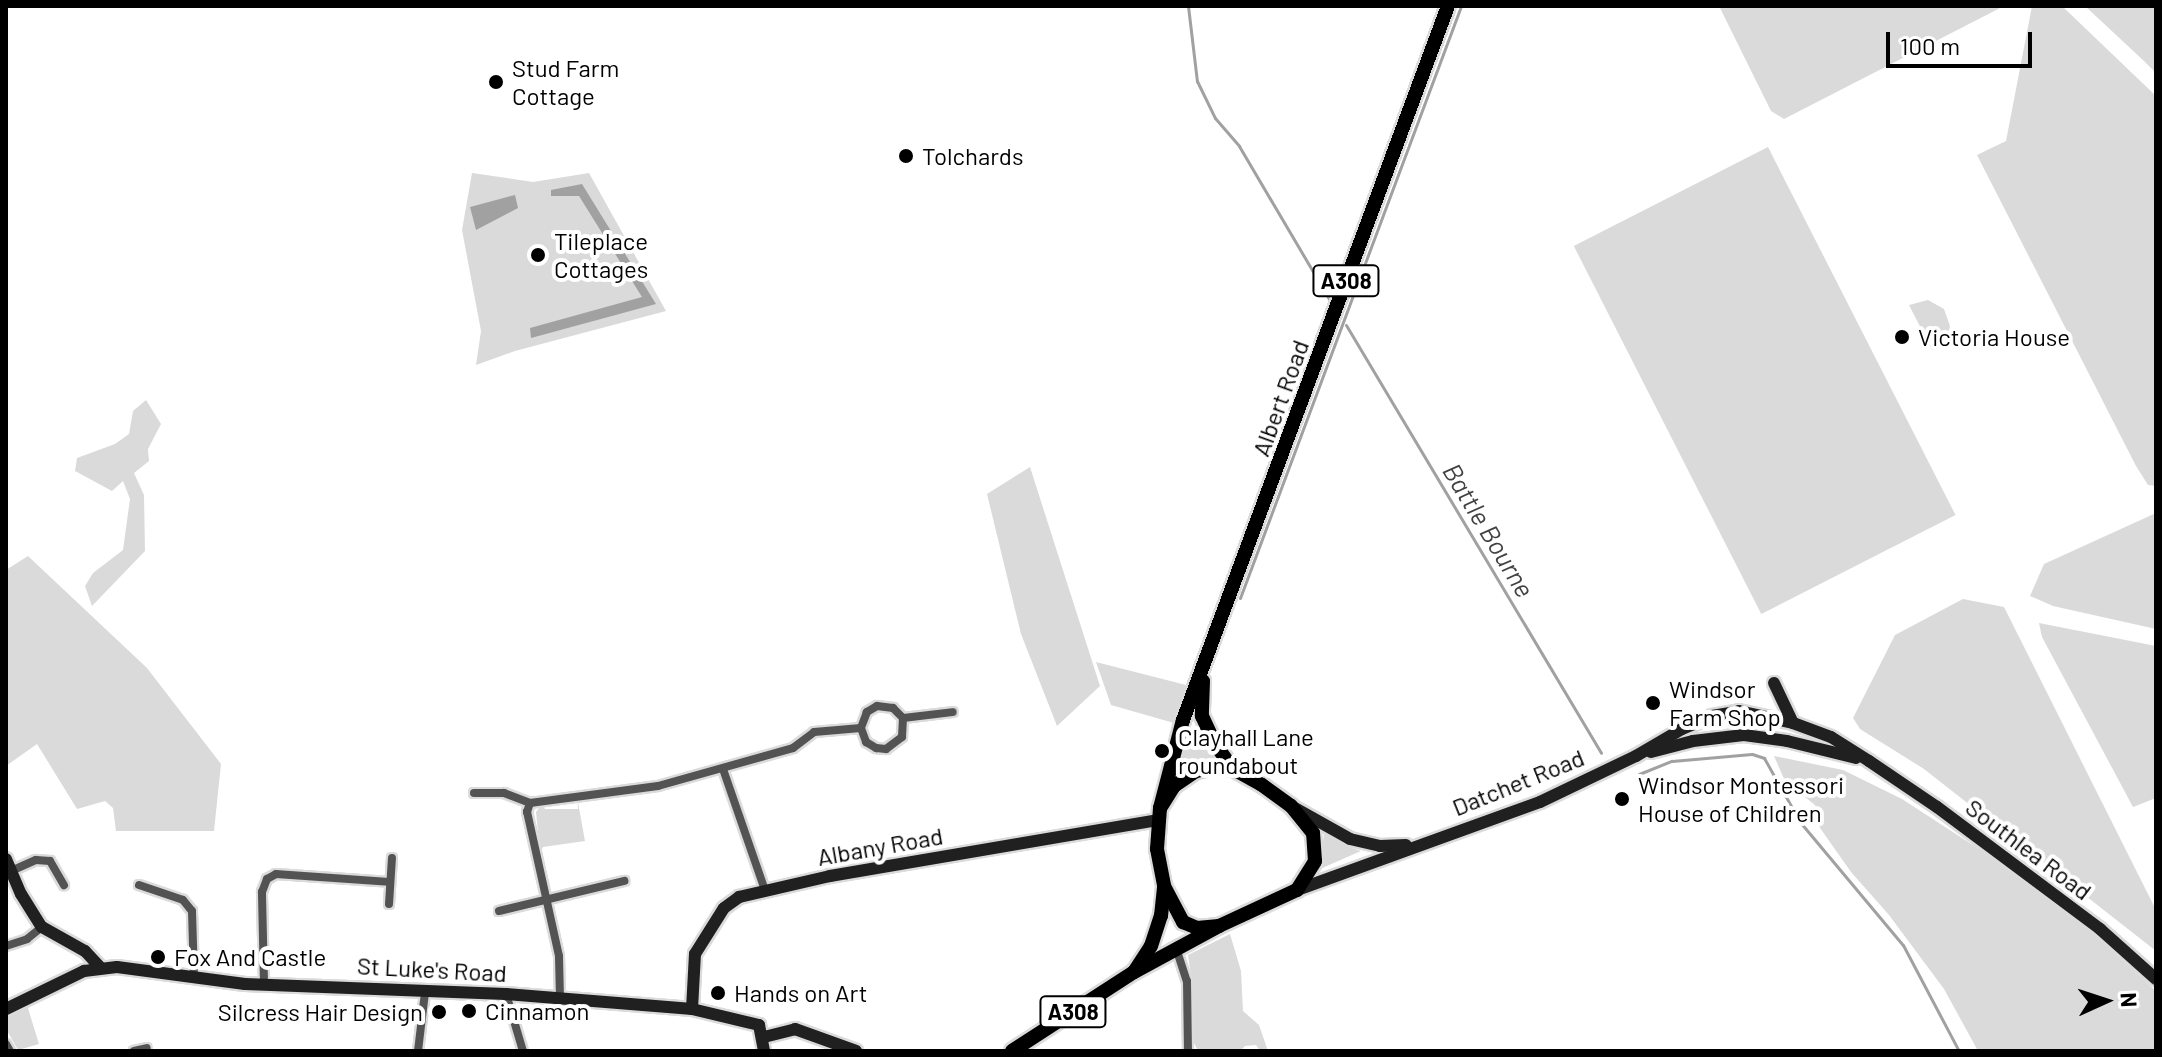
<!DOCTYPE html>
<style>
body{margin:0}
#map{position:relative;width:2162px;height:1057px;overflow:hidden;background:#fff;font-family:Barlow,sans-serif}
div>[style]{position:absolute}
.green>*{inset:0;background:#dadada;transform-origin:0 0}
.water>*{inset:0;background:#a1a1a1}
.stream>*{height:3px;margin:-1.5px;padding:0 1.5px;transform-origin:1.5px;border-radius:1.5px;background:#a1a1a1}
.roads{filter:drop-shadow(2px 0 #dbdbdb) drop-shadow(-2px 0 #dbdbdb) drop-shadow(0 2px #dbdbdb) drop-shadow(0 -2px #dbdbdb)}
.street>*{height:8px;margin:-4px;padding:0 4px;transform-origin:4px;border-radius:4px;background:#535353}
.secondary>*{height:12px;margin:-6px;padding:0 6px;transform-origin:6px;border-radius:6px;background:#202020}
.primary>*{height:14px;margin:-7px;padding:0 7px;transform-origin:7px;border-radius:7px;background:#000}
.dots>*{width:22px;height:22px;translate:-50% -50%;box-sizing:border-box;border:4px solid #fff;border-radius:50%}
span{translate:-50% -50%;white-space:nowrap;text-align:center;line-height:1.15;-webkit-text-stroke:8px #fff;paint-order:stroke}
.shield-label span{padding:2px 6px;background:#fff;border:2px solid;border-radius:6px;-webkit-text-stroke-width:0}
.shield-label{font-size:22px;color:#000;font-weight:700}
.poi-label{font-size:24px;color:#000}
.left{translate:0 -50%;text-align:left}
.right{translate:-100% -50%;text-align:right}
.street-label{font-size:24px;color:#000}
.water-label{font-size:26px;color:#424242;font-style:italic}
.frame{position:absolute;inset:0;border:8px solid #000;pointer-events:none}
.north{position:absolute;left:2066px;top:961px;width:80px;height:80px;-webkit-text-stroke:6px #fff;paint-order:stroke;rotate:87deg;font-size:22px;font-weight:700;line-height:32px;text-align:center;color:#000}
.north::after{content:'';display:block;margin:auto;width:28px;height:36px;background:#000;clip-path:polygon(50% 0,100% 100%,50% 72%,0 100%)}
.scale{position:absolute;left:1886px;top:32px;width:146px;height:36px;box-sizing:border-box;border:4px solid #000;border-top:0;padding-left:10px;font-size:24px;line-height:28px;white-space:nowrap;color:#000;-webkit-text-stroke:6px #fff;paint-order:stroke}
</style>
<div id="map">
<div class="green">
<i style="clip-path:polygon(1719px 6px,2004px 6px,1784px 119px,1771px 111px)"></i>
<i style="clip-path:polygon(2032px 6px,2062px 6px,2156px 96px,2156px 486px,2148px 485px,2136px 466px,1977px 155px,2006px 141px)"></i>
<i style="clip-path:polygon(2085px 6px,2156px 6px,2156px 73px,2144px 61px)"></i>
<i style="left:1768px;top:147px;width:413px;height:218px;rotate:63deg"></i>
<i style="clip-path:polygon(472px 173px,533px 182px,589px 173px,666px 311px,515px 351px,476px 365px,481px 331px,462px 230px)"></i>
<i style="clip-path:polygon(1928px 300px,1944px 309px,1950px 326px,1947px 339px,1932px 350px,1909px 305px)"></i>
<i style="clip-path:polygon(146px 400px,161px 424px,148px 449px,149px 461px,134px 473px,144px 495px,145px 551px,92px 606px,85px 586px,93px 573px,123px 550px,130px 499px,123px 481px,112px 491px,75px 471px,77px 458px,115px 444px,129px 434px,133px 411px)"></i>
<i style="clip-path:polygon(1030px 467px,1100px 686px,1057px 726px,1021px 634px,987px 494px)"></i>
<i style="clip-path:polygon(2156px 513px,2156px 629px,2053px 606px,2030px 596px,2044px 564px)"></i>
<i style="clip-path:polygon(28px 556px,147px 668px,221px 764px,214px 831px,116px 831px,113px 808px,105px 801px,77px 809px,37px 744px,6px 766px,6px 570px)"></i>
<i style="clip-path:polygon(1963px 599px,2004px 607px,2156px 910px,2156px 951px,1924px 769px,1860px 729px,1853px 718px,1895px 635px)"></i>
<i style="clip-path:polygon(2039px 623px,2156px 646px,2156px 798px,2133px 807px,2042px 637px)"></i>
<i style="clip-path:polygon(1096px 662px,1186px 685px,1174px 723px,1111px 705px)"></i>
<i style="clip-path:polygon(1200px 725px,1220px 760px,1178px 777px,1180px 767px,1176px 766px,1187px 735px,1191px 736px,1194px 726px)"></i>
<i style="clip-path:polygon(1774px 756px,1843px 770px,1902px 799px,1996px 860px,2087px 928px,2156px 991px,2156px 1051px,1978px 1051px,1944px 989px,1889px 915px,1851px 872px,1820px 828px,1815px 805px,1785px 781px)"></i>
<i style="clip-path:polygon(577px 797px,585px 841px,543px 847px,540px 854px,536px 812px,542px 804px,545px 809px,578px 809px)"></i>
<i style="clip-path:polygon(1324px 833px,1346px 846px,1361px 851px,1320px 869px)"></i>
<i style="clip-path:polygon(1230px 934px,1241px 971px,1243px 1011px,1259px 1025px,1268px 1051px,1260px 1051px,1256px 1045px,1245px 1046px,1240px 1051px,1198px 1051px,1191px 1037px,1193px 991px,1188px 955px)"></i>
<i style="clip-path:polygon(27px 1005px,39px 1044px,18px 1050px,6px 1029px,6px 1018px)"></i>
</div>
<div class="water">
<i style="clip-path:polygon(582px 184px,656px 304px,531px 338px,530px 328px,642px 297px,579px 196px,551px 196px,551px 190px)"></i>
<i style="clip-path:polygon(515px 195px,518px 208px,476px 230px,470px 207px)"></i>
</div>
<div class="stream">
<i style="left:1188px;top:6px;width:76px;rotate:83.2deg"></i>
<i style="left:1197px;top:81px;width:41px;rotate:64.1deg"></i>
<i style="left:1215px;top:118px;width:37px;rotate:49deg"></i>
<i style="left:1239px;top:146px;width:181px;rotate:59.5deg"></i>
<i style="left:1346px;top:325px;width:498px;rotate:59.2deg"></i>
<i style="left:1240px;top:598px;width:632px;rotate:-69.53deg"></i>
<i style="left:1639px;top:774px;width:35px;rotate:-22deg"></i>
<i style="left:1672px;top:761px;width:80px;rotate:-5deg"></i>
<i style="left:1752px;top:754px;width:13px;rotate:18deg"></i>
<i style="left:1764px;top:758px;width:73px;rotate:60.6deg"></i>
<i style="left:1800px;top:822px;width:160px;rotate:50.1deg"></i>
<i style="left:1903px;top:945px;width:120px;rotate:62.2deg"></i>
</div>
<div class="roads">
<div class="street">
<i style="left:903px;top:718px;width:50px;rotate:-6.8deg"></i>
<i style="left:723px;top:769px;width:128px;rotate:70.9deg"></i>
<i style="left:474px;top:793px;width:30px"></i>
<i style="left:504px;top:793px;width:28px;rotate:21deg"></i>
<i style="left:11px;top:871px;width:27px;rotate:-24deg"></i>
<i style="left:36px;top:860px;width:14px;rotate:4deg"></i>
<i style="left:50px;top:861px;width:28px;rotate:60deg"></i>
<i style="left:139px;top:885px;width:46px;rotate:18.8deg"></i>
<i style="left:183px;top:900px;width:14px;rotate:51deg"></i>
<i style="left:192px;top:911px;width:66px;rotate:88.3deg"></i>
<i style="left:389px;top:904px;width:46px;rotate:-86.3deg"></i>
<i style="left:499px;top:911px;width:129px;rotate:-13.5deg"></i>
<i style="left:6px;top:946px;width:22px;rotate:-18deg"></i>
<i style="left:27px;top:939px;width:19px;rotate:-39deg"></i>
<i style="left:1177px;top:951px;width:32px;rotate:72deg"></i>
<i style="left:1187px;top:981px;width:70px;rotate:89.2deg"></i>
<i style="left:264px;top:983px;width:91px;rotate:-91.3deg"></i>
<i style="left:262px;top:892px;width:14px;rotate:-69deg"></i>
<i style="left:267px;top:879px;width:10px;rotate:-29deg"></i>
<i style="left:276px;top:874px;width:113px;rotate:4deg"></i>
<i style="left:506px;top:994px;width:59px;rotate:73.4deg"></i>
<i style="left:560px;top:998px;width:42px;rotate:-91.4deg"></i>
<i style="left:559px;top:956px;width:148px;rotate:-102.5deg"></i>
<i style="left:527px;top:812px;width:9px;rotate:-72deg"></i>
<i style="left:530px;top:803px;width:129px;rotate:-7.6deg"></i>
<i style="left:658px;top:786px;width:140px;rotate:-15.7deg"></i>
<i style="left:793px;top:748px;width:26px;rotate:-37deg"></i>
<i style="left:814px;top:732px;width:47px;rotate:-4.9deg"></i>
<i style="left:861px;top:728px;width:15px;rotate:70deg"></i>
<i style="left:866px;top:742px;width:12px;rotate:31deg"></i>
<i style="left:876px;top:748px;width:10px;rotate:6deg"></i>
<i style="left:886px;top:749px;width:20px;rotate:-37deg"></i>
<i style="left:902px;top:737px;width:19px;rotate:-87deg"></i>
<i style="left:903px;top:718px;width:14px;rotate:-135deg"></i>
<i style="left:893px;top:708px;width:16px;rotate:-173deg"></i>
<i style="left:877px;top:706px;width:12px;rotate:149deg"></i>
<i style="left:867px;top:712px;width:17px;rotate:111deg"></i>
<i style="left:6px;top:1044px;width:8px;rotate:60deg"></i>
<i style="left:134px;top:1051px;width:13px;rotate:-13deg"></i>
<i style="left:418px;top:1051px;width:59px;rotate:-83.2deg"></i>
</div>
<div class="secondary">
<i style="left:1774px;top:683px;width:44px;rotate:64.6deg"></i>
<i style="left:1651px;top:752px;width:43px;rotate:-14.7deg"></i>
<i style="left:1693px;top:741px;width:51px;rotate:-6.7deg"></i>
<i style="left:1744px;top:735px;width:43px;rotate:7.9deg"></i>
<i style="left:1787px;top:741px;width:71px;rotate:13.8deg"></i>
<i style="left:1293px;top:807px;width:65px;rotate:29.3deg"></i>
<i style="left:1350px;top:839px;width:31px;rotate:13deg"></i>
<i style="left:1380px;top:846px;width:26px;rotate:-2deg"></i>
<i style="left:6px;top:859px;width:38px;rotate:67deg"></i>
<i style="left:21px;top:894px;width:39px;rotate:58deg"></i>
<i style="left:42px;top:927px;width:49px;rotate:29.2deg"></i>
<i style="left:85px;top:951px;width:23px;rotate:47deg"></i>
<i style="left:1297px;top:890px;width:258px;rotate:-19.9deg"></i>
<i style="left:1540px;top:802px;width:106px;rotate:-25.6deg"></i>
<i style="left:1636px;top:756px;width:53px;rotate:-30.4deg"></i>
<i style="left:1682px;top:729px;width:33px;rotate:-23deg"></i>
<i style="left:1712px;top:716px;width:27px;rotate:-10deg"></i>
<i style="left:1739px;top:711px;width:55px;rotate:12.5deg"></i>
<i style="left:1793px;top:723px;width:40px;rotate:20.2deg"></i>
<i style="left:1831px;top:737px;width:45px;rotate:32.3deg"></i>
<i style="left:1869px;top:761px;width:82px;rotate:34.1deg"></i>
<i style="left:1937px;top:807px;width:204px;rotate:36.8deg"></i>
<i style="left:2100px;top:929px;width:75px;rotate:41.8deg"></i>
<i style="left:6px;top:1009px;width:87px;rotate:-26deg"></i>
<i style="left:84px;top:971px;width:33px;rotate:-7deg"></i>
<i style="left:117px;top:967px;width:129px;rotate:7.6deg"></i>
<i style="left:245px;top:984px;width:261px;rotate:2.2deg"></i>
<i style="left:506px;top:994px;width:187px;rotate:4.6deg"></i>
<i style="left:692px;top:1009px;width:69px;rotate:13.4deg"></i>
<i style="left:759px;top:1025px;width:26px;rotate:79deg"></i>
<i style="left:692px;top:1009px;width:55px;rotate:-86.9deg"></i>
<i style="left:695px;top:954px;width:54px;rotate:-57.8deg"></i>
<i style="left:724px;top:908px;width:19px;rotate:-36deg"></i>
<i style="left:739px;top:897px;width:93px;rotate:-13deg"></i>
<i style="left:830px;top:876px;width:332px;rotate:-9.7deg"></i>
<i style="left:764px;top:1037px;width:32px;rotate:-14deg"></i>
<i style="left:795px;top:1029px;width:65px;rotate:19.8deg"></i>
</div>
<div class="primary">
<i style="left:1203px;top:681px;width:35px;rotate:92deg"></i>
<i style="left:1202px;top:716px;width:31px;rotate:65deg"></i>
<i style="left:1215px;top:744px;width:31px;rotate:54deg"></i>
<i style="left:1160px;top:808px;width:91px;rotate:-75.4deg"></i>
<i style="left:1183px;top:720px;width:762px;rotate:-69.64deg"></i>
<i style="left:1134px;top:972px;width:31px;rotate:-57deg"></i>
<i style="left:1151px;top:946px;width:32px;rotate:-72deg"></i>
<i style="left:1161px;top:916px;width:28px;rotate:-84deg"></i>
<i style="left:1012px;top:1051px;width:145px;rotate:-32.9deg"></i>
<i style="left:1134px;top:972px;width:97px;rotate:-28.4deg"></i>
<i style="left:1219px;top:926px;width:86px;rotate:-24.8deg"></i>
<i style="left:1297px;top:890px;width:34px;rotate:-58deg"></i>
<i style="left:1315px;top:861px;width:28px;rotate:-94deg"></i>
<i style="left:1313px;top:833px;width:35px;rotate:-129deg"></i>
<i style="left:1291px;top:806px;width:36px;rotate:-144deg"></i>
<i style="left:1262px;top:785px;width:33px;rotate:-151deg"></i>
<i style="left:1233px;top:769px;width:13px;rotate:-167deg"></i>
<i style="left:1220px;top:766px;width:25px;rotate:168deg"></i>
<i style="left:1196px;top:771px;width:27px;rotate:146deg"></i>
<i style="left:1174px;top:786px;width:26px;rotate:122deg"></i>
<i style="left:1160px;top:808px;width:41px;rotate:94.2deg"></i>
<i style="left:1157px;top:849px;width:38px;rotate:79deg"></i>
<i style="left:1164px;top:886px;width:41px;rotate:62.2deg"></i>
<i style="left:1183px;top:922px;width:15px;rotate:23deg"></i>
<i style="left:1197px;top:928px;width:22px;rotate:-5deg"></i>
</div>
</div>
<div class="dots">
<i style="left:496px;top:82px;background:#000"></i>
<i style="left:906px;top:156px;background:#000"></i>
<i style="left:538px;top:255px;background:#000"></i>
<i style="left:1902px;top:337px;background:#000"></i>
<i style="left:1653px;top:703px;background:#000"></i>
<i style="left:1162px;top:751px;background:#000"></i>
<i style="left:1622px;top:799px;background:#000"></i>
<i style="left:158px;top:957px;background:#000"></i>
<i style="left:718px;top:993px;background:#000"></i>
<i style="left:469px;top:1011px;background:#000"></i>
<i style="left:439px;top:1012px;background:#000"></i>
</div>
<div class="shield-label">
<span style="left:1346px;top:281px">A308</span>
<span style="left:1073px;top:1012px">A308</span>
</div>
<div class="poi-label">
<span class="left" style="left:512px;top:82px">Stud Farm<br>Cottage</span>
<span class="left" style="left:922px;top:156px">Tolchards</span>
<span class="left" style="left:554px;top:255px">Tileplace<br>Cottages</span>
<span class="left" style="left:1918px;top:337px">Victoria House</span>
<span class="left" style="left:1669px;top:703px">Windsor<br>Farm Shop</span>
<span class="left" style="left:1178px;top:751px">Clayhall Lane<br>roundabout</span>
<span class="left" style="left:1638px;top:799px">Windsor Montessori<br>House of Children</span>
<span class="left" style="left:174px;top:957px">Fox And Castle</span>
<span class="left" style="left:734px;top:993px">Hands on Art</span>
<span class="left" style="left:485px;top:1011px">Cinnamon</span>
<span class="right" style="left:423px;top:1012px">Silcress Hair Design</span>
</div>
<div class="street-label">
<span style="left:1280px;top:398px;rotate:-70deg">Albert Road</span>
<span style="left:1518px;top:782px;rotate:-22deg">Datchet Road</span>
<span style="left:880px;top:846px;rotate:-10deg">Albany Road</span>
<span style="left:2029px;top:849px;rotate:37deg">Southlea Road</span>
<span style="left:432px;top:969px;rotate:3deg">St Luke's Road</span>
</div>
<div class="water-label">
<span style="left:1489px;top:530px;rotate:59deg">Battle Bourne</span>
</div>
<div class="frame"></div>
<div class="north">N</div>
<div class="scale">100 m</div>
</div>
